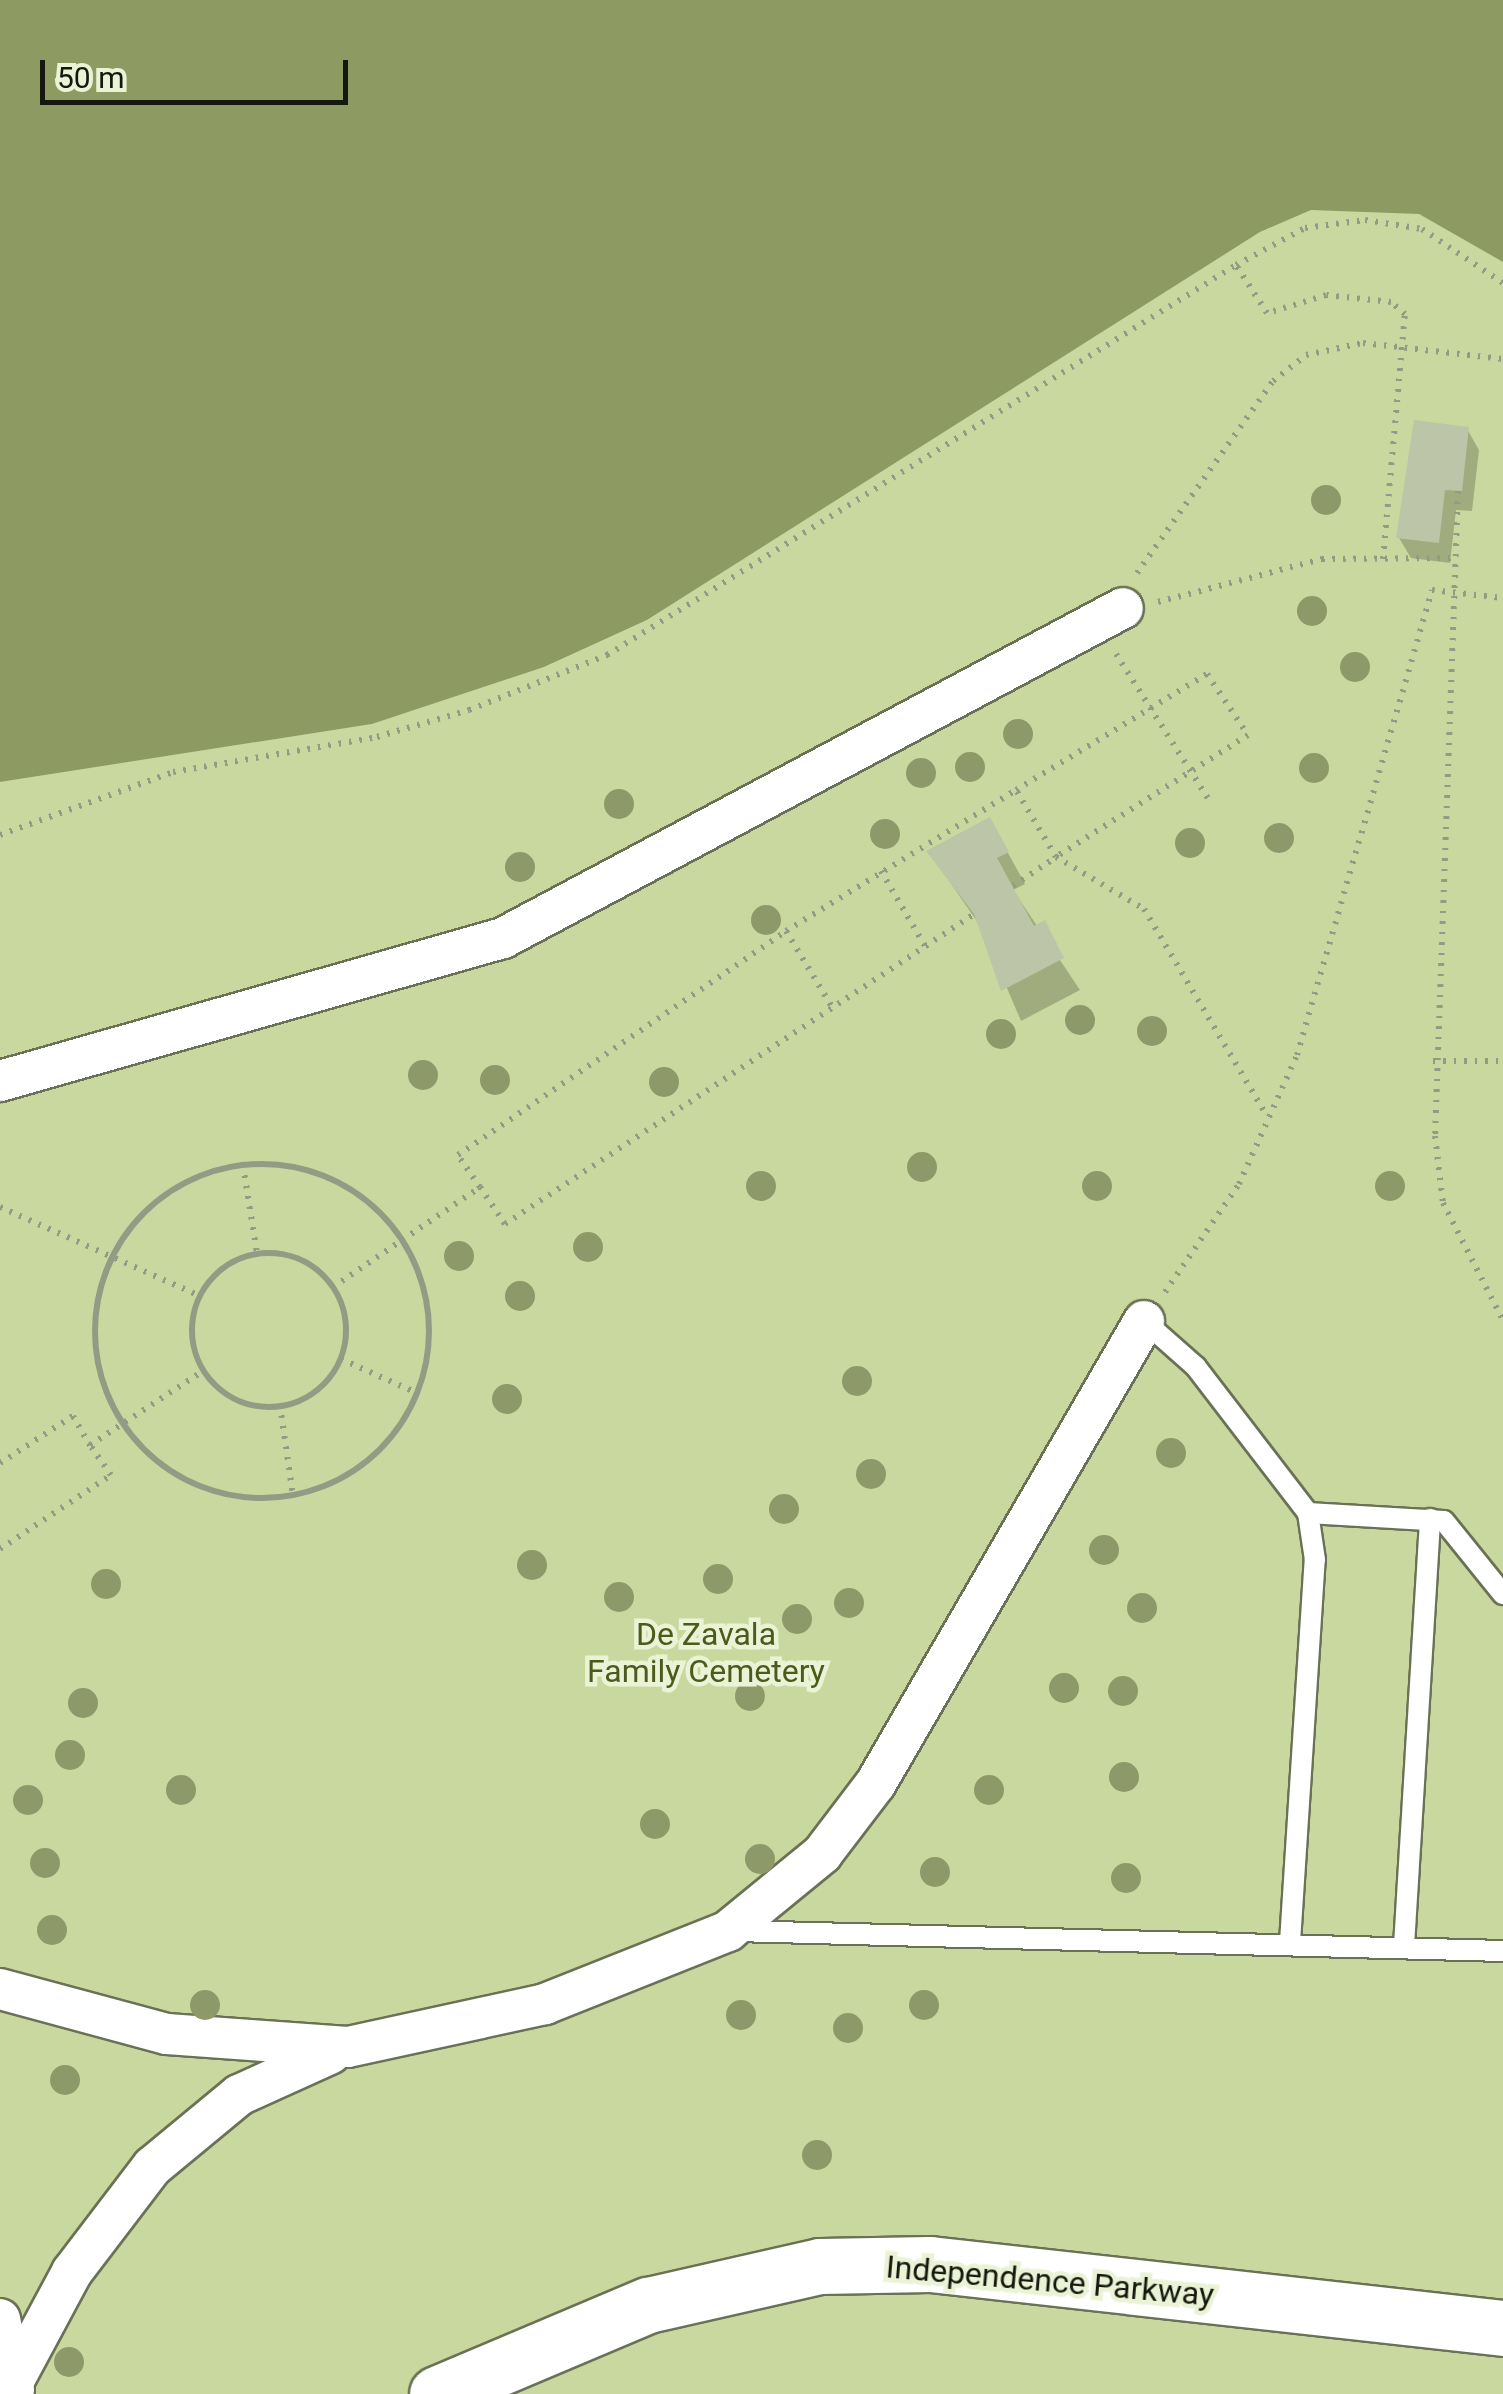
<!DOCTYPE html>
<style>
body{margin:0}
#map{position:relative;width:1503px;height:2394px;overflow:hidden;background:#dde6c8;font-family:Roboto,sans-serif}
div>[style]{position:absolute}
.green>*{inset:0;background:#c9d89e}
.water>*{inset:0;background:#8d9b63}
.shadow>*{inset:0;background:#0003}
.building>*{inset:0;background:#bcc5a7}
.path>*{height:6px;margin-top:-3px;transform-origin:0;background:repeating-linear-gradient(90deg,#949b84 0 2.5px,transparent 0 10.5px)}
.path>.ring{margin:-3px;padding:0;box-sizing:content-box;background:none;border:6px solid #949b84;border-radius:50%}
.roads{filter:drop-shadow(2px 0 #6a7156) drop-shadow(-2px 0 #6a7156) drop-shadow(0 2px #6a7156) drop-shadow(0 -2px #6a7156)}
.lane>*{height:20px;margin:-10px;padding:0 10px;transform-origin:10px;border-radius:10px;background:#fff}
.street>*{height:40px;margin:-20px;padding:0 20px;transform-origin:20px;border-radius:20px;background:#fff}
.secondary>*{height:55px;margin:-27.5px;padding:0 27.5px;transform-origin:27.5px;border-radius:27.5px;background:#fff}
.trees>*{width:30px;height:30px;margin:-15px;border-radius:50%;background:#8e9969}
span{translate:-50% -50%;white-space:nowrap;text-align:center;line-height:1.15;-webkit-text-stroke:9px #eaf3d5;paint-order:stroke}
.park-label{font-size:32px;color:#4d5a1b}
.street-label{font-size:32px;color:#16180e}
.scale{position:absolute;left:40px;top:60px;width:308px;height:45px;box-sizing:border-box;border:5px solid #16180e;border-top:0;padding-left:12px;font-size:30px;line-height:35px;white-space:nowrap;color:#16180e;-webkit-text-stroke:8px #eaf3d5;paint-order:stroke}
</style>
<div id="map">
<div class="green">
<i style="clip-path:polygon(1367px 206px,1419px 214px,1503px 262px,1503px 2394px,0 2394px,0 782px,372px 724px,544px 667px,647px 620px,1260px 232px,1311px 210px)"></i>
</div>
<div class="water">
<i style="clip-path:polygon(0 0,1503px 0,1503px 262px,1419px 214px,1311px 210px,1260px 232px,647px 620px,544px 667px,372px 724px,0 782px)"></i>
</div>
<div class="shadow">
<i style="clip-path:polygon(1467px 429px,1479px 450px,1472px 511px,1456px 510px,1450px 563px,1411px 558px,1399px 538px)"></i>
<i style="clip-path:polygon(1007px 851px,1025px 884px,1013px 890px,1080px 990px,1021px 1021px,981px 927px,929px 852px)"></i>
</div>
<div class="building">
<i style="clip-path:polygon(1414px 420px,1469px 427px,1462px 491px,1445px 490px,1439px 543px,1396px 538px)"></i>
<i style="clip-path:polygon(990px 817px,1009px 852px,997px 858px,1034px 926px,1045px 920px,1064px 958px,1001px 991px,974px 914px,926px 851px)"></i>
</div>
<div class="path">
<i style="left:1458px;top:491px;width:645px;rotate:92.04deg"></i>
<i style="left:1435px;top:1136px;width:67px;rotate:83.2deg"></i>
<i style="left:1443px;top:1203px;width:131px;rotate:62.9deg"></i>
<i style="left:1383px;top:559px;width:246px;rotate:-84.9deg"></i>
<i style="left:1405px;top:314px;width:18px;rotate:-139deg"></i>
<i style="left:1391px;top:302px;width:65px;rotate:-173.9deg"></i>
<i style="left:1326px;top:295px;width:62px;rotate:163deg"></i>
<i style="left:1267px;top:313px;width:57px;rotate:-122.9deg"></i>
<i style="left:1236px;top:265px;width:78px;rotate:-28.2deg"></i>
<i style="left:1305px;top:228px;width:61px;rotate:-7.6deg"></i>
<i style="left:1365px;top:220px;width:58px;rotate:9deg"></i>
<i style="left:1422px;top:229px;width:97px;rotate:33.7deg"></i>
<i style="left:1137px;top:573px;width:235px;rotate:-54.7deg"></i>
<i style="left:1273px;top:381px;width:42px;rotate:-38.2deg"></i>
<i style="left:1306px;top:355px;width:58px;rotate:-11.9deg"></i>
<i style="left:1363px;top:343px;width:141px;rotate:6.5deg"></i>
<i style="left:1158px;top:602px;width:170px;rotate:-14.7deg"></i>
<i style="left:1322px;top:559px;width:131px;rotate:-0.4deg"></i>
<i style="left:1116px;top:654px;width:177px;rotate:57.5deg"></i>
<i style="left:1207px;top:674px;width:73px;rotate:56.1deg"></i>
<i style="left:1248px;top:735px;width:227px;rotate:147.6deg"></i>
<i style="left:1056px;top:857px;width:78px;rotate:-120.8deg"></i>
<i style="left:1016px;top:790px;width:223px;rotate:-31.3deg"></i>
<i style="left:0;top:835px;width:184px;rotate:-20deg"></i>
<i style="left:173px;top:772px;width:207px;rotate:-9.7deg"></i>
<i style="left:377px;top:737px;width:96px;rotate:-16.4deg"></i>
<i style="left:469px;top:710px;width:149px;rotate:-21.7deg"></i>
<i style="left:607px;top:655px;width:740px;rotate:-31.8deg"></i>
<i style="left:881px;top:871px;width:87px;rotate:59.6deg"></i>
<i style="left:1013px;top:886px;width:52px;rotate:-34deg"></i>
<i style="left:1056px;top:857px;width:102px;rotate:30.6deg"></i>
<i style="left:1144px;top:909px;width:241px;rotate:59.3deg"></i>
<i style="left:786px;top:931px;width:89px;rotate:58.8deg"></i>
<i style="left:1433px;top:1061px;width:70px"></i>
<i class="ring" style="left:95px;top:1164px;width:328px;height:328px"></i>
<i style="left:243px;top:1165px;width:89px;rotate:81deg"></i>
<i style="left:480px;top:1187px;width:39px;rotate:-125deg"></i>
<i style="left:458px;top:1155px;width:397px;rotate:-34.3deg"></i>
<i style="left:786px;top:931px;width:270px;rotate:-31.5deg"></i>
<i style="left:0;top:1207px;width:219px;rotate:24deg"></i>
<i class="ring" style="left:192px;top:1253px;width:148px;height:148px"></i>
<i style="left:333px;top:1287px;width:178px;rotate:-34.2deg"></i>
<i style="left:480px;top:1187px;width:45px;rotate:56deg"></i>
<i style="left:505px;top:1224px;width:562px;rotate:-33.46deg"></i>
<i style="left:1165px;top:1292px;width:131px;rotate:-55.6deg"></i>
<i style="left:1239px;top:1184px;width:141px;rotate:-65.8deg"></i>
<i style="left:1297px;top:1055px;width:484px;rotate:-73.8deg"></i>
<i style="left:1432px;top:590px;width:71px;rotate:6.4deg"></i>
<i style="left:341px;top:1359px;width:83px;rotate:24.1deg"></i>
<i style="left:280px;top:1405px;width:92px;rotate:81.9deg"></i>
<i style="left:0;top:1463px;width:87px;rotate:-32.8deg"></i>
<i style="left:73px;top:1416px;width:34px;rotate:60deg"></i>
<i style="left:0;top:1549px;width:133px;rotate:-33.7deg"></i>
<i style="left:111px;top:1475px;width:37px;rotate:-125deg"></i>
<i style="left:90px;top:1445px;width:135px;rotate:-33.2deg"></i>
</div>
<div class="roads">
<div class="lane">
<i style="left:1144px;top:1321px;width:69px;rotate:41.5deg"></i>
<i style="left:1196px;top:1367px;width:184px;rotate:52.5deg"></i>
<i style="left:1308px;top:1513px;width:136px;rotate:3.4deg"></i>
<i style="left:1444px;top:1521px;width:94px;rotate:51.1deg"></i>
<i style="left:735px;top:1931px;width:768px;rotate:1.49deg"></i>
<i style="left:1290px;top:1942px;width:383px;rotate:-86.3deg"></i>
<i style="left:1315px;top:1560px;width:48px;rotate:-98.5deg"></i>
<i style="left:1404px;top:1946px;width:428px;rotate:-86.5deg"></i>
</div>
<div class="street">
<i style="left:0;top:1081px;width:523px;rotate:-15.87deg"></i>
<i style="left:503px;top:938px;width:702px;rotate:-28.02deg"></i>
<i style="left:0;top:1989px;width:173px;rotate:15.1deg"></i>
<i style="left:167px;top:2034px;width:181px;rotate:4.1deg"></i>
<i style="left:348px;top:2047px;width:202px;rotate:-12.3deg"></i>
<i style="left:545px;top:2004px;width:197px;rotate:-21.7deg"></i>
<i style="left:728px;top:1931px;width:122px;rotate:-39.3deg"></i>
<i style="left:822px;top:1854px;width:89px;rotate:-52.7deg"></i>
<i style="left:876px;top:1783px;width:534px;rotate:-59.88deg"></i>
<i style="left:0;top:2319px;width:72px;rotate:78.8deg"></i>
<i style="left:13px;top:2382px;width:125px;rotate:-61.8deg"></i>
<i style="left:72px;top:2272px;width:132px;rotate:-52.7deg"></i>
<i style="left:152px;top:2167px;width:113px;rotate:-39.6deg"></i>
<i style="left:239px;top:2095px;width:100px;rotate:-24.3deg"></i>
</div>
<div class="secondary">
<i style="left:437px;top:2394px;width:229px;rotate:-22.9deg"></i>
<i style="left:648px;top:2305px;width:176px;rotate:-12.8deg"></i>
<i style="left:820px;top:2266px;width:110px;rotate:-1deg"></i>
<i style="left:930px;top:2264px;width:577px;rotate:6.37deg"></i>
</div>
</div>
<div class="trees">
<i style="left:1326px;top:500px"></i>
<i style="left:1312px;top:611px"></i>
<i style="left:1355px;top:667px"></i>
<i style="left:1018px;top:734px"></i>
<i style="left:970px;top:767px"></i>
<i style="left:1314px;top:768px"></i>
<i style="left:921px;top:773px"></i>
<i style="left:619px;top:804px"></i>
<i style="left:885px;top:834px"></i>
<i style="left:1279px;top:838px"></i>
<i style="left:1190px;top:843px"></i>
<i style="left:520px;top:867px"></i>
<i style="left:766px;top:920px"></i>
<i style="left:1080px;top:1020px"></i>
<i style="left:1152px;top:1031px"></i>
<i style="left:1001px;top:1034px"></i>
<i style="left:423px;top:1075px"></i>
<i style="left:495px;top:1080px"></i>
<i style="left:664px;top:1082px"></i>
<i style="left:922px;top:1167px"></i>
<i style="left:761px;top:1186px"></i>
<i style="left:1097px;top:1186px"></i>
<i style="left:1390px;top:1186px"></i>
<i style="left:588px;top:1247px"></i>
<i style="left:459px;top:1256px"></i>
<i style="left:520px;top:1296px"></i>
<i style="left:857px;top:1381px"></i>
<i style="left:507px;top:1399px"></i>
<i style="left:1171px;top:1453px"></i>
<i style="left:871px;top:1474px"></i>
<i style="left:784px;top:1509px"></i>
<i style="left:1104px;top:1550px"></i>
<i style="left:532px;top:1565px"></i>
<i style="left:718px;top:1579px"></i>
<i style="left:106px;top:1584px"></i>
<i style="left:619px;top:1597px"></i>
<i style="left:849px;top:1603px"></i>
<i style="left:1142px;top:1608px"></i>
<i style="left:797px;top:1619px"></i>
<i style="left:1064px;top:1688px"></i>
<i style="left:1123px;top:1691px"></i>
<i style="left:750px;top:1696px"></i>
<i style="left:83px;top:1703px"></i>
<i style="left:70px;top:1755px"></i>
<i style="left:1124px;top:1777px"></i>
<i style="left:181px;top:1790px"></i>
<i style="left:989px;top:1790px"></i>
<i style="left:28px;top:1800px"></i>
<i style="left:655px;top:1824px"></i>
<i style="left:760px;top:1859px"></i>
<i style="left:45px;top:1863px"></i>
<i style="left:935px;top:1872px"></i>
<i style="left:1126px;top:1878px"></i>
<i style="left:52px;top:1930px"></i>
<i style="left:205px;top:2005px"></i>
<i style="left:924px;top:2005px"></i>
<i style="left:741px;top:2015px"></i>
<i style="left:848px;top:2028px"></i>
<i style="left:65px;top:2080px"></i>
<i style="left:817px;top:2155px"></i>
<i style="left:69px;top:2362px"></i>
</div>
<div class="park-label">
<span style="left:706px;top:1653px">De Zavala<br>Family Cemetery</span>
</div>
<div class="street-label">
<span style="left:1050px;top:2281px;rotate:5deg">Independence Parkway</span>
</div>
<div class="scale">50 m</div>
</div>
